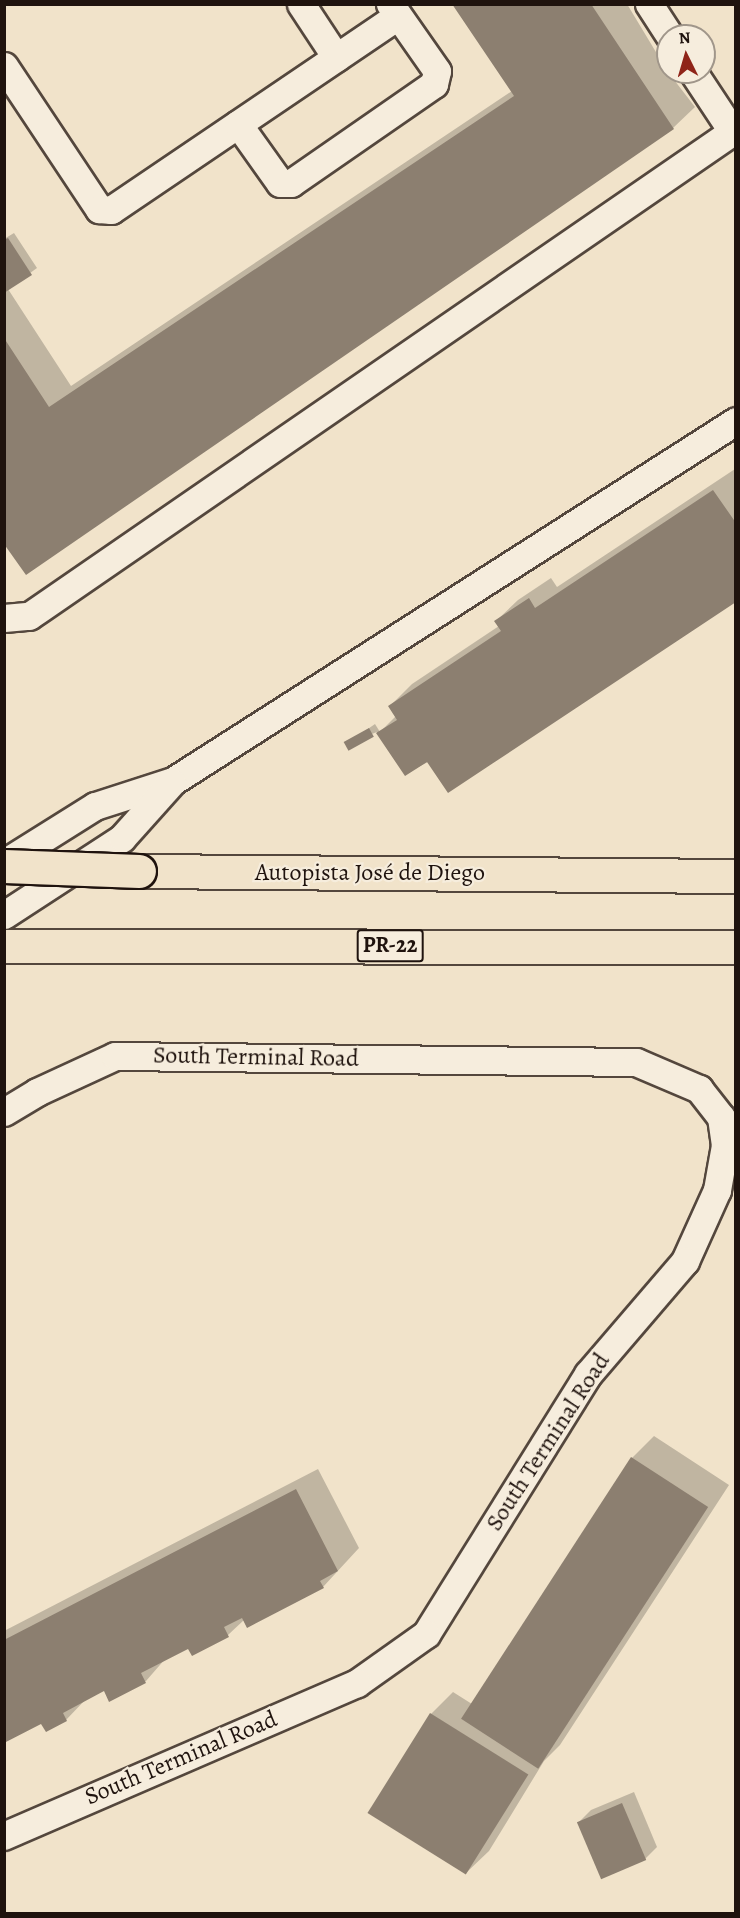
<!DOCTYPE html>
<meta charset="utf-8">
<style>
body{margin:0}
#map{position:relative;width:740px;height:1918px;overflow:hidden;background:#f1e3ca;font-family:Alegreya,serif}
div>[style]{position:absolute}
.shadow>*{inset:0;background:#0003}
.building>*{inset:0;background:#8c7f70;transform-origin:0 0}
.roads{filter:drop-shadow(2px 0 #54473d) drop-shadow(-2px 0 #54473d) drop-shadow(0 2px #54473d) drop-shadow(0 -2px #54473d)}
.minor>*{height:27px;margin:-13.5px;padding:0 13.5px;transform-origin:13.5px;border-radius:13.5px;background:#f6eddd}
.highway>*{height:33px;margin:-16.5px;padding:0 16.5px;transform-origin:16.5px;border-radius:16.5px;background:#f1e3ca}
.bridges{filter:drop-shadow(2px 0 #1f130e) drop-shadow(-2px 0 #1f130e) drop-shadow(0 2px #1f130e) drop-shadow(0 -2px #1f130e)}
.highway-bridge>*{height:33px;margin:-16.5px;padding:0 16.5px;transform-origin:16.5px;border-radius:16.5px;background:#f1e3ca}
span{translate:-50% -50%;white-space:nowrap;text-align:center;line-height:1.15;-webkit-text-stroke:4.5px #f6eddd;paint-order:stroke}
.shield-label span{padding:2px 4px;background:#f6eddd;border:2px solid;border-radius:4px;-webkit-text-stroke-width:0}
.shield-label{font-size:22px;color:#1f130e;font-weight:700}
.street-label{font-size:24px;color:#1f130e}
.frame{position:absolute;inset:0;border:6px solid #1f130e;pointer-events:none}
.north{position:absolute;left:656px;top:24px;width:60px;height:60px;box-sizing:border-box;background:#f6eddd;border:2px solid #a0968a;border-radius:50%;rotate:355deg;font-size:16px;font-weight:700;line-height:24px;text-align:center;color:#1f130e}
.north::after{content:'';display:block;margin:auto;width:21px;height:27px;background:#8f2418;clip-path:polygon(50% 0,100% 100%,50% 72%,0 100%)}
</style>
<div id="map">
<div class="shadow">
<i style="clip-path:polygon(454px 4px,627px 4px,668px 72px,695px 107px,673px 128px,4px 541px,4px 239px,14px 233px,37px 268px,8px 289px,71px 386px,512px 91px)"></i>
<i style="clip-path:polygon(735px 469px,736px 600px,405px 774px,377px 732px,346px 744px,375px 724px,380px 732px,396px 716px,390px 706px,412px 684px,499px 626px,496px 621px,518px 600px,551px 578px,557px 587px)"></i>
<i style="clip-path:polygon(654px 1436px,729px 1485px,560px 1745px,544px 1761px,489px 1851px,467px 1872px,431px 1714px,453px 1692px,472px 1704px,632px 1458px)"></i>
<i style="clip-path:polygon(318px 1469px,359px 1548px,323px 1587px,244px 1620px,228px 1635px,193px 1654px,189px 1647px,166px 1658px,146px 1681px,110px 1700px,105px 1689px,87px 1698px,66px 1720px,42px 1721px,4px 1741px,4px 1631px)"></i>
<i style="clip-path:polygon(634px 1792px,657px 1847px,645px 1859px,579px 1822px,591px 1810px)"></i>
</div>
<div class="building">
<i style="clip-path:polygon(452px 4px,591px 4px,674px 129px,26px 575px,4px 544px,4px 338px,49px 407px,514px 96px)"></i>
<i style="clip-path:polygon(8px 238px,32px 275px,4px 293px,4px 240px)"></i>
<i style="clip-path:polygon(713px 490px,736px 523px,736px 602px,448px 793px,427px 762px,405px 776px,376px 733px,397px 720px,388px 706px,501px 631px,494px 621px,529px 598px,535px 608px)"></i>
<i style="left:369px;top:728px;width:10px;height:29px;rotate:61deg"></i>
<i style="left:631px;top:1457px;width:92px;height:312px;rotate:33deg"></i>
<i style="clip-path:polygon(296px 1489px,338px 1571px,320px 1581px,324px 1588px,247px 1628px,242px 1618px,224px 1627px,229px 1637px,192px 1656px,188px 1649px,141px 1673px,146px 1683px,109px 1702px,104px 1691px,63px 1713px,67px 1721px,46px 1732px,41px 1724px,4px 1743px,4px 1640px)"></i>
<i style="left:430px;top:1713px;width:116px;height:118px;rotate:32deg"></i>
<i style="left:622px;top:1803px;width:62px;height:49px;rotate:67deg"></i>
</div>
<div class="roads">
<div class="minor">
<i style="left:301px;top:4px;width:64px;rotate:56.6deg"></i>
<i style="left:649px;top:4px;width:38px;rotate:57deg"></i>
<i style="left:4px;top:66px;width:172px;rotate:56.4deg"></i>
<i style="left:99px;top:209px;width:12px;rotate:5deg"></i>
<i style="left:111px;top:210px;width:346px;rotate:-34.1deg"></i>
<i style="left:693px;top:72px;width:71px;rotate:56.5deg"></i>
<i style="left:238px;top:124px;width:72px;rotate:54.6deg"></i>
<i style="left:280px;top:183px;width:11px"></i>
<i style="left:291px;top:183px;width:174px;rotate:-34.7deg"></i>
<i style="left:434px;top:84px;width:13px;rotate:-77deg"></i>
<i style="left:437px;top:71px;width:82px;rotate:-125deg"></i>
<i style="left:4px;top:618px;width:25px;rotate:-5deg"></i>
<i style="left:29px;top:616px;width:858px;rotate:-34.56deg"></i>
<i style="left:4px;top:863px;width:107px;rotate:-32.1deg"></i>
<i style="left:95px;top:806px;width:82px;rotate:-17.8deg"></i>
<i style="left:173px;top:781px;width:668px;rotate:-32.6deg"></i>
<i style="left:4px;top:915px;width:141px;rotate:-33.1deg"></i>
<i style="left:122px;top:838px;width:75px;rotate:-48.2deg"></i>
<i style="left:4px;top:1112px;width:39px;rotate:-31deg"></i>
<i style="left:37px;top:1092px;width:86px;rotate:-24.8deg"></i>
<i style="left:115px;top:1056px;width:521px;rotate:0.66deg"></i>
<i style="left:636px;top:1062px;width:69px;rotate:23.2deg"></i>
<i style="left:699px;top:1089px;width:36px;rotate:52deg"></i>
<i style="left:721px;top:1117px;width:28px;rotate:82deg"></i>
<i style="left:725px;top:1145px;width:46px;rotate:100.1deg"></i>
<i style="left:717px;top:1190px;width:78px;rotate:114.3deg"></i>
<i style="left:685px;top:1261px;width:149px;rotate:130.6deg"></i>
<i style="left:588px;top:1374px;width:306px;rotate:121.9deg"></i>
<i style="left:426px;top:1634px;width:85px;rotate:144.6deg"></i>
<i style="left:357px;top:1683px;width:385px;rotate:156.6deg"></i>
</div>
<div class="highway">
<i style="left:139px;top:871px;width:597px;rotate:0.48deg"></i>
<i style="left:4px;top:946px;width:732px;rotate:0.08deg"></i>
</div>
</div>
<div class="bridges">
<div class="highway-bridge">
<i style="left:4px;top:866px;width:135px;rotate:2.1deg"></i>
</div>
</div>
<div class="shield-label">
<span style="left:390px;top:946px">PR-22</span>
</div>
<div class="street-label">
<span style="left:370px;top:873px">Autopista José de Diego</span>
<span style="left:256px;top:1057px;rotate:1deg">South Terminal Road</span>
<span style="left:548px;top:1442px;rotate:-57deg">South Terminal Road</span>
<span style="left:181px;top:1758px;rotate:-23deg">South Terminal Road</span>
</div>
<div class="frame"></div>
<div class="north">N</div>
</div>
